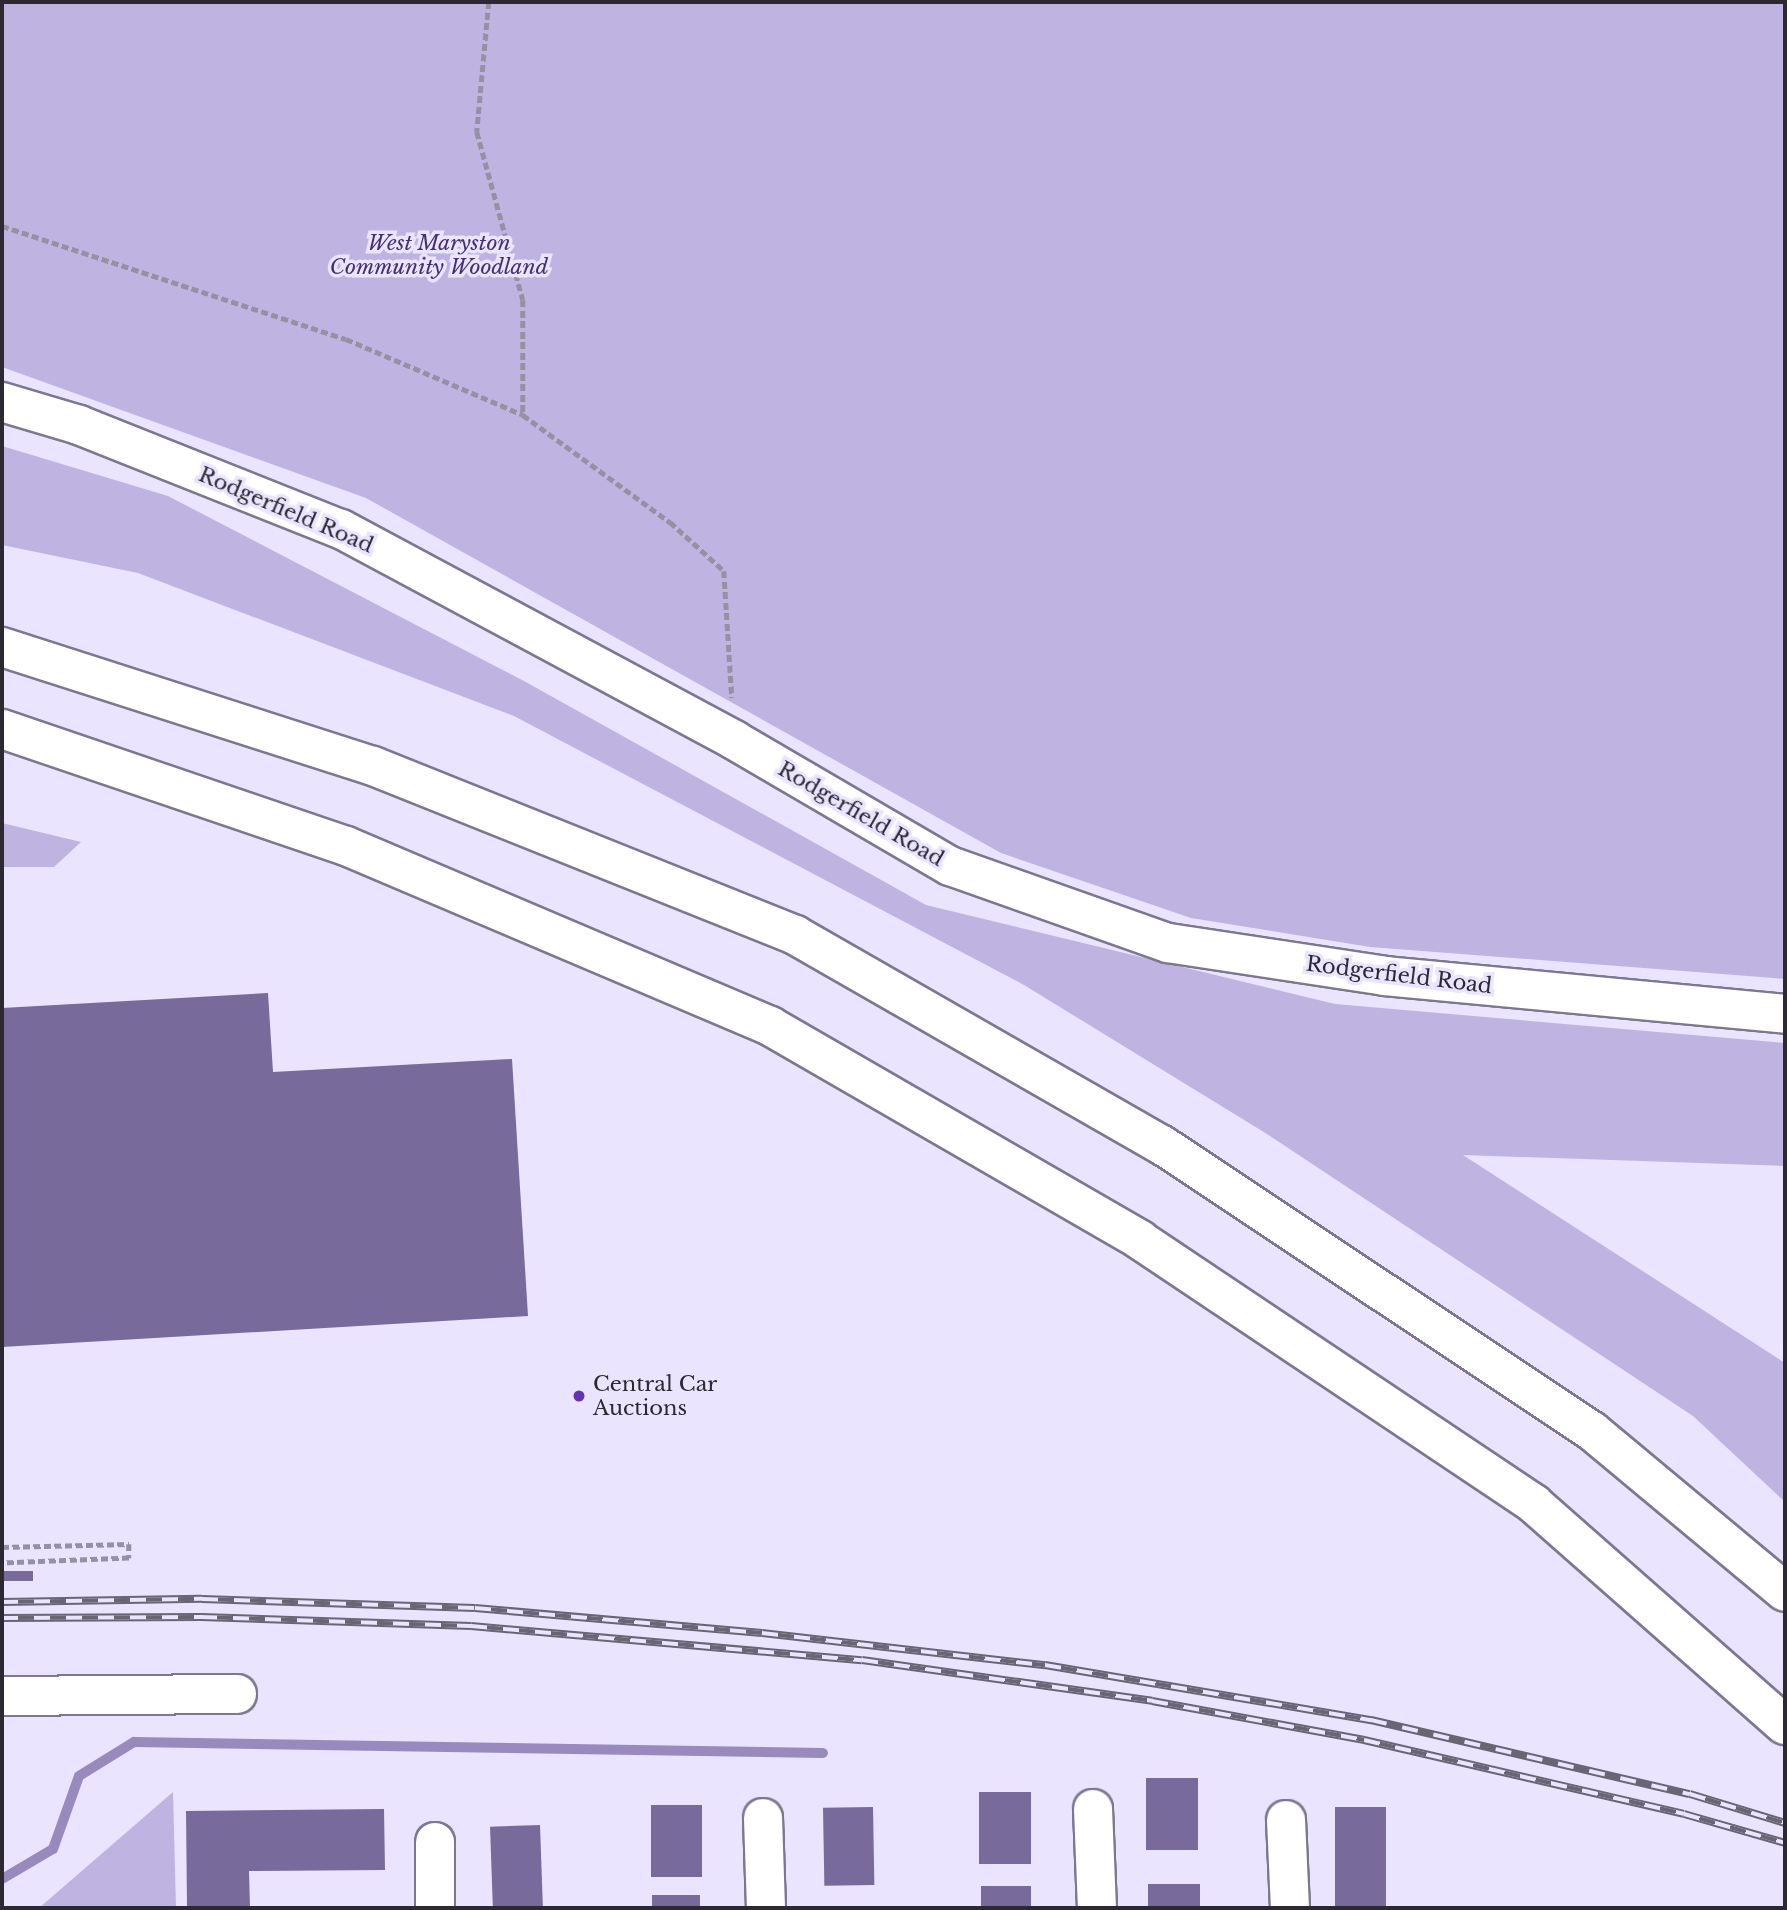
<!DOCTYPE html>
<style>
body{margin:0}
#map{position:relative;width:1787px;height:1910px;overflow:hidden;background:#eae4ff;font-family:"Libre Baskerville",serif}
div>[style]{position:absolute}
.green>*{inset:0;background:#bfb3e1}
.stream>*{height:10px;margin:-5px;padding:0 5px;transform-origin:5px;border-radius:5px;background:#988abd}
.building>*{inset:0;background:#786a9b;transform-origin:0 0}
.path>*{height:4.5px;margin-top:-2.25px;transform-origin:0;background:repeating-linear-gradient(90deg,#9591a4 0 7px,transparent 0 10.5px)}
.roads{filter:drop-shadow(2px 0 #7d778f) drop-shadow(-2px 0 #7d778f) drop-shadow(0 2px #7d778f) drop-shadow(0 -2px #7d778f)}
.minor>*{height:38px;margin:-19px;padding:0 19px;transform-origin:19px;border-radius:19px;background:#fff}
.highway>*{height:38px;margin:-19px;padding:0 19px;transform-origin:19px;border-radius:19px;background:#fff}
.rail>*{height:8px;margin-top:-4px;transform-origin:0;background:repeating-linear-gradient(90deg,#eae4ff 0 16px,#696574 0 32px);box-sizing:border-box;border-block:2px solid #696574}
.dots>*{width:19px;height:19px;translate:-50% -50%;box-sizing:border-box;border:4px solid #eae4ff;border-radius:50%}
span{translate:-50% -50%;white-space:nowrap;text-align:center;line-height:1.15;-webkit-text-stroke:7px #eae4ff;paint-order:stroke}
.park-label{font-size:21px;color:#46306f;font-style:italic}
.street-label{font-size:21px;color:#2c2933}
.poi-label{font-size:21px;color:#2c2933}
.left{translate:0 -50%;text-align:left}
.frame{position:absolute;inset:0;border:4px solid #2c2933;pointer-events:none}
</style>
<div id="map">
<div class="green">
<i style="clip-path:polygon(2px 2px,1785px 2px,1785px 979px,1370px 947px,1191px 918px,1001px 853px,366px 498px,2px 367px)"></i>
<i style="clip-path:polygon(2px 446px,168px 496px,524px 681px,926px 905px,1335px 1004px,1785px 1043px,1785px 1166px,1463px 1155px,1785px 1363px,1785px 1502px,1693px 1416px,1267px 1134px,1024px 985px,514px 716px,138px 573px,2px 545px)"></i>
<i style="clip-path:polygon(2px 823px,81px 842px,54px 867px,2px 867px)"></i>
<i style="clip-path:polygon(173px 1792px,176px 1908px,39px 1908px)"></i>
</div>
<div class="stream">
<i style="left:2px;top:1879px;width:59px;rotate:-30.5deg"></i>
<i style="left:53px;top:1849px;width:77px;rotate:-70.4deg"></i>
<i style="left:79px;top:1776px;width:65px;rotate:-31.7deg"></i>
<i style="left:134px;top:1742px;width:689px;rotate:0.91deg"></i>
</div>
<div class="building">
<i style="clip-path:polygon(268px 993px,273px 1072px,512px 1059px,528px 1316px,2px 1347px,2px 1008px)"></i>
<i style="left:2px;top:1571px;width:31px;height:10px"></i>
<i style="left:1146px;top:1778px;width:52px;height:72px"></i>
<i style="left:979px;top:1792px;width:52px;height:72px"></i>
<i style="left:651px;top:1805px;width:51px;height:72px"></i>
<i style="left:873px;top:1807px;width:78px;height:50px;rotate:89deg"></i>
<i style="left:1335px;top:1807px;width:51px;height:101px"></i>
<i style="clip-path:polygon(384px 1809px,385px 1870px,249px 1871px,250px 1908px,187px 1908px,186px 1811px)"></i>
<i style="left:540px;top:1825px;width:83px;height:50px;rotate:88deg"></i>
<i style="left:1148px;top:1884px;width:52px;height:24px"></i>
<i style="left:1031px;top:1886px;width:22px;height:50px;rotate:90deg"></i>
<i style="left:652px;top:1895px;width:48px;height:13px"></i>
</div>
<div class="path">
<i style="left:489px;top:2px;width:131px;rotate:95.3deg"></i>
<i style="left:477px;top:132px;width:174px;rotate:74.7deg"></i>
<i style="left:523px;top:300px;width:115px;rotate:90deg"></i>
<i style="left:2px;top:226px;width:362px;rotate:18.2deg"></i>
<i style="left:346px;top:339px;width:193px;rotate:23.2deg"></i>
<i style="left:523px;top:415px;width:182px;rotate:36.1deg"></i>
<i style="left:670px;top:522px;width:73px;rotate:42.2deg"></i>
<i style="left:724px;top:571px;width:127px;rotate:86.4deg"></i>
<i style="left:2px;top:1547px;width:127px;rotate:-1.4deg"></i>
<i style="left:129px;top:1544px;width:14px;rotate:90deg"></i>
<i style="left:129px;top:1558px;width:127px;rotate:177.7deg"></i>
</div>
<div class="roads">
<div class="minor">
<i style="left:2px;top:402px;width:80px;rotate:16.6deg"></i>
<i style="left:79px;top:425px;width:282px;rotate:21.7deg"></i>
<i style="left:341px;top:529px;width:446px;rotate:28.2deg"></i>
<i style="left:734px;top:740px;width:250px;rotate:30.3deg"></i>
<i style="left:950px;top:866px;width:231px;rotate:19.5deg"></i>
<i style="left:1168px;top:943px;width:219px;rotate:8.6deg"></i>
<i style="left:1385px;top:976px;width:402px;rotate:5.4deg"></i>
<i style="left:2px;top:1696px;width:235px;rotate:-0.5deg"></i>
<i style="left:1093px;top:1809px;width:99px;rotate:87.7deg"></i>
<i style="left:763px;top:1818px;width:90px;rotate:88.1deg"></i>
<i style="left:1286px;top:1820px;width:88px;rotate:87.4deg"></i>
<i style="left:435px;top:1842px;width:66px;rotate:90deg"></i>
</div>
<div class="highway">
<i style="left:2px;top:647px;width:390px;rotate:17.8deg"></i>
<i style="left:373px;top:766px;width:455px;rotate:21.8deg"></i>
<i style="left:795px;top:935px;width:423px;rotate:29.8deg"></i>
<i style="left:1162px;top:1145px;width:516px;rotate:33.63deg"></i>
<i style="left:1592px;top:1431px;width:251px;rotate:39.8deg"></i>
<i style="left:2px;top:729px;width:363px;rotate:18.8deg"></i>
<i style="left:346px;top:846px;width:461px;rotate:23deg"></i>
<i style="left:770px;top:1026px;width:427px;rotate:30deg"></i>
<i style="left:1140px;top:1240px;width:474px;rotate:33.8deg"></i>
<i style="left:1534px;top:1504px;width:334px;rotate:41.4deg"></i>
</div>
</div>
<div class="rail">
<i style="left:2px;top:1602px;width:200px;rotate:-0.9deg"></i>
<i style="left:202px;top:1599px;width:273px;rotate:1.9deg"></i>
<i style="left:475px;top:1608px;width:288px;rotate:5deg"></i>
<i style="left:762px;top:1633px;width:285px;rotate:6.5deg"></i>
<i style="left:1045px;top:1665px;width:331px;rotate:9.6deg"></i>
<i style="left:1371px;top:1720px;width:327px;rotate:13.1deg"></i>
<i style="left:1690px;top:1794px;width:99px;rotate:17deg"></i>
<i style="left:2px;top:1618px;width:199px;rotate:-0.3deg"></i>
<i style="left:201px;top:1617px;width:270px;rotate:1.9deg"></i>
<i style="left:471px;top:1626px;width:392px;rotate:5deg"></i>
<i style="left:862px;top:1660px;width:293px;rotate:8deg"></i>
<i style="left:1152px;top:1701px;width:216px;rotate:10.4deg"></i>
<i style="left:1364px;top:1740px;width:328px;rotate:13deg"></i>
<i style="left:1684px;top:1814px;width:105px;rotate:16deg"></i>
</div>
<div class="dots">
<i style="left:579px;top:1396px;background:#6434ac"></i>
</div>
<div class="park-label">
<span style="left:439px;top:255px">West Maryston<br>Community Woodland</span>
</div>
<div class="street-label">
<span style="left:286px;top:510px;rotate:23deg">Rodgerfield Road</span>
<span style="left:861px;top:814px;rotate:30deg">Rodgerfield Road</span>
<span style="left:1399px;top:975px;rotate:7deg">Rodgerfield Road</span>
</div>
<div class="poi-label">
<span class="left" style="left:593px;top:1396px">Central Car<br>Auctions</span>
</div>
<div class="frame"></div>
</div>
